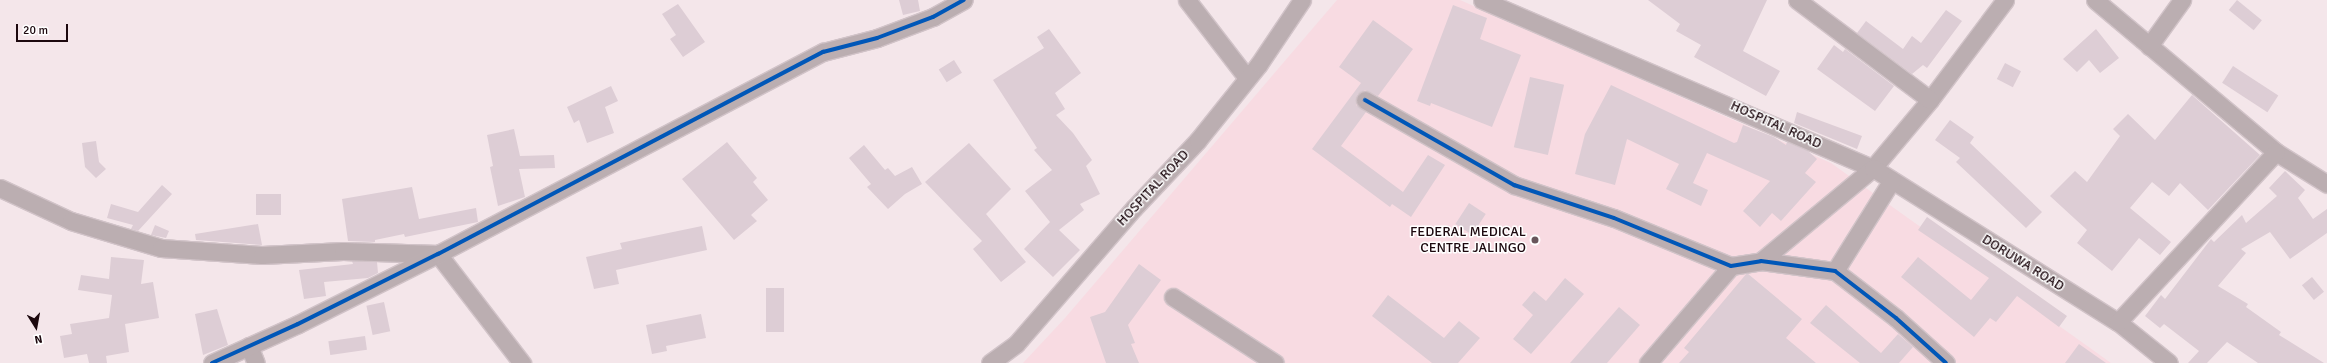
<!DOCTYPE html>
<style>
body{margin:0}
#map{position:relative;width:2327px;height:363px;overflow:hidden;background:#f4e6ea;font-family:Signika,sans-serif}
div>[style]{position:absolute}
.built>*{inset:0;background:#f8dbe2}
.building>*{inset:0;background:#ddcdd5;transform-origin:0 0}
.roads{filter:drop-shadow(1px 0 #d1c3c8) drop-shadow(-1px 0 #d1c3c8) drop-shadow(0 1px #d1c3c8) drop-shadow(0 -1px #d1c3c8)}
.minor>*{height:17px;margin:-8.5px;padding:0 8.5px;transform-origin:8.5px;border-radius:8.5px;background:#bbaeb1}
.cycleway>*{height:4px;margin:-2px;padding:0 2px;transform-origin:2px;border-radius:2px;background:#0057b8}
.dots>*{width:11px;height:11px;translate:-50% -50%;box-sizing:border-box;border:2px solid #fff;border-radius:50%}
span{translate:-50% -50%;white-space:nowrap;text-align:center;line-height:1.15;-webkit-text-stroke:3px #fff;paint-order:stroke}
.street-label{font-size:14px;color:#1c080e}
.poi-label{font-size:14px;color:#1c080e}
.right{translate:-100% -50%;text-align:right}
.north{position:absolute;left:16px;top:307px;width:40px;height:40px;-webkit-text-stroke:3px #fff;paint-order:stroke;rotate:169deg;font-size:11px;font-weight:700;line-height:16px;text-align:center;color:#1c080e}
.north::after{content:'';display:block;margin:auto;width:14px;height:18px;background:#1c080e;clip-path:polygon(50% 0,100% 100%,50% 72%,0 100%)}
.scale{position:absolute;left:16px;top:24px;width:52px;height:18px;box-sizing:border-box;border:2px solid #1c080e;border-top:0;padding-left:5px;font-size:12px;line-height:14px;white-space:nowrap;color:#1c080e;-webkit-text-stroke:3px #fff;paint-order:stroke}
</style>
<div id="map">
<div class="built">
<i style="clip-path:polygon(1337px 0,1460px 0,1831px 163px,2111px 363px,1023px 363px,1065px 318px)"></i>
</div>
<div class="building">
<i style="clip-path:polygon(899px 0,918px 0,920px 11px,903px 15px)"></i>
<i style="clip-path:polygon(1648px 0,1767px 0,1743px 51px,1780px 71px,1766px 96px,1694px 57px,1701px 45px,1676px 31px,1680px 24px)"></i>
<i style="left:2237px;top:0;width:32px;height:13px;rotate:39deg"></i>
<i style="clip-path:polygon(678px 4px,705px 42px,683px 57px,670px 39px,676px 35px,662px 14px)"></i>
<i style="clip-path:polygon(1453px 5px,1487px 18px,1480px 39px,1521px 55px,1492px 127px,1431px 103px,1430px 106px,1417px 101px)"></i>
<i style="clip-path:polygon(1946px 10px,1962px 21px,1927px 68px,1923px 65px,1912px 74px,1857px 33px,1866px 21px,1903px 49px,1912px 36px,1921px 43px)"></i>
<i style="clip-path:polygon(1373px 20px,1413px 49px,1378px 96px,1365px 90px,1357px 95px,1356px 105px,1366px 112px,1341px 146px,1403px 192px,1428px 155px,1445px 165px,1411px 217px,1392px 204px,1390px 207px,1312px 149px,1361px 83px,1339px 67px)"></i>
<i style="clip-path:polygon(1049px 29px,1081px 73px,1055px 93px,1065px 109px,1056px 115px,1073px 133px,1092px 160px,1086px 166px,1100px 194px,1080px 204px,1084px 210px,1059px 230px,1080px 250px,1053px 277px,1024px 249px,1050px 222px,1025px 191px,1052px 170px,1034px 150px,1037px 148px,993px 80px,1044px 48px,1037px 37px)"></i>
<i style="clip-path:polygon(2096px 29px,2119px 58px,2100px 73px,2089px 60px,2077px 72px,2063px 59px)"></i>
<i style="clip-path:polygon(1834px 45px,1843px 52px,1845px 49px,1894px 86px,1875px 111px,1817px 69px)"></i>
<i style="left:954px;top:60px;width:15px;height:18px;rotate:58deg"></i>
<i style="left:2005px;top:63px;width:18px;height:18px;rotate:27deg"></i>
<i style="left:2233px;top:66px;width:54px;height:20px;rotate:33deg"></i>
<i style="left:1530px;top:77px;width:35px;height:72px;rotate:13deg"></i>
<i style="clip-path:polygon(1611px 85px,1734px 143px,1737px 142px,1743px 125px,1774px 137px,1786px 145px,1787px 142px,1808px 151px,1817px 159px,1805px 173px,1816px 182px,1781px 221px,1772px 213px,1760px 227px,1743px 211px,1770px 181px,1707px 153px,1693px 183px,1708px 190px,1701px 206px,1666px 189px,1679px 164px,1627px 139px,1615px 185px,1575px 174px,1585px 134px)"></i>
<i style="clip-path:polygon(611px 86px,618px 101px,605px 107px,614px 133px,587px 143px,579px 120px,574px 123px,567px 107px)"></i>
<i style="clip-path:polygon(2192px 95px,2260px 155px,2208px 210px,2180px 183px,2169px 196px,2152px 182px,2130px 208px,2171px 242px,2160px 255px,2139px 238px,2112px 271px,2077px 243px,2087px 230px,2050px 196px,2075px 171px,2087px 182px,2120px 136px,2113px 129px,2128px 114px,2155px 140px)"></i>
<i style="clip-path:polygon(1797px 112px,1862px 136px,1857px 149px,1794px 123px)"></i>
<i style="clip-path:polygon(1950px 120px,1974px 137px,1970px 143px,2042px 212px,2026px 228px,1956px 162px,1960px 158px,1935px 140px)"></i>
<i style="clip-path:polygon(514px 129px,520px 156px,554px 155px,555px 168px,519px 169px,525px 197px,498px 206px,490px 167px,493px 166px,487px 135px)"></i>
<i style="clip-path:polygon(96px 141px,99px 162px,106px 169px,96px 178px,85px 167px,82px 143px)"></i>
<i style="clip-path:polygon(727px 142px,757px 178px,753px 182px,768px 200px,751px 215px,757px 221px,734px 240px,682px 179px)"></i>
<i style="clip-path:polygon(969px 143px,1011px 189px,986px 214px,1026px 262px,1001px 282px,973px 249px,982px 241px,925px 182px)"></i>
<i style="clip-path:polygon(864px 145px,885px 170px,888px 168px,895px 176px,912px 167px,922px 184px,905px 194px,888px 209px,867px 187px,871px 184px,849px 158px)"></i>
<i style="clip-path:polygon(2285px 171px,2305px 190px,2298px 198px,2313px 219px,2327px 209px,2327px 233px,2290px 259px,2270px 232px,2241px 249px,2246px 253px,2218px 286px,2248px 304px,2246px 307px,2281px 332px,2279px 335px,2324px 363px,2258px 363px,2227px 342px,2207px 363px,2188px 363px,2199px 351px,2164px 324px,2160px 328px,2145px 316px,2161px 295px,2165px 299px,2211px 239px,2214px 242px,2242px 215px,2246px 223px,2277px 196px,2269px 188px)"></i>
<i style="clip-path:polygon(162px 185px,172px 194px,138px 231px,131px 229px,133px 225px,107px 218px,111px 204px,138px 212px)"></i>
<i style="clip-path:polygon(412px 187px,419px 219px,476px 208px,478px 222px,405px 237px,404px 234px,375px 240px,375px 242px,348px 241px,342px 199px)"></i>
<i style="left:281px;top:194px;width:21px;height:25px;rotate:90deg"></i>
<i style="left:1469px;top:203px;width:20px;height:25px;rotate:33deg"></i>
<i style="clip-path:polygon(1927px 217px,2067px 316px,2059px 327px,2017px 296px,1996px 322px,1990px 318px,1974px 337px,1901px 277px,1918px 257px,1971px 300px,1989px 278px,1918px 230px)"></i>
<i style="clip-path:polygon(258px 224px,262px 245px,196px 240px,195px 234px)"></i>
<i style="clip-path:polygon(155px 225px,169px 231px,166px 238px,151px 235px)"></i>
<i style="clip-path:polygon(702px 226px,707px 250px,616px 270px,619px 284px,594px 289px,586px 257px,622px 249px,620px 243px)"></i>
<i style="clip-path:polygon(111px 257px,144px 260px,141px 284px,153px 282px,159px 318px,125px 324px,129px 352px,106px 356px,107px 363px,89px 363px,87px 354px,64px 358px,60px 336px,72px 334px,70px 324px,109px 318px,112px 295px,78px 290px,81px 275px,109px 279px)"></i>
<i style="clip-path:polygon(352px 261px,377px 262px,378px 273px,368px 278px,324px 282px,326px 296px,304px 299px,299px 270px,353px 264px)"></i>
<i style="clip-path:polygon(1139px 264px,1161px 280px,1128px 325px,1135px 343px,1131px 344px,1139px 363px,1106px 363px,1090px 317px,1105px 312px)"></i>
<i style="clip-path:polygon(1747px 273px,1802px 319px,1786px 338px,1816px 363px,1679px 363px,1689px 352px,1684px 348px)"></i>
<i style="left:2312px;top:277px;width:19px;height:13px;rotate:51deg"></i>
<i style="clip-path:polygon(1565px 278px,1584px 294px,1531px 354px,1513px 339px,1533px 315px,1522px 305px,1534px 291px,1546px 301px)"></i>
<i style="left:766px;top:288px;width:18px;height:44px"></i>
<i style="clip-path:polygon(1388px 295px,1444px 338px,1459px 321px,1480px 338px,1458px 363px,1432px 363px,1372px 316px)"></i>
<i style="left:384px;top:302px;width:30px;height:18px;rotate:78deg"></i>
<i style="clip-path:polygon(1826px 305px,1881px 353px,1898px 334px,1913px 347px,1899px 363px,1860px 363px,1810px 323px)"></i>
<i style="clip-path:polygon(1619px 307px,1640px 325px,1607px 363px,1570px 363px)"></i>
<i style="clip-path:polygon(217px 309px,228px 345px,203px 355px,195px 314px)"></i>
<i style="clip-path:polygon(701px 314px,706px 338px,666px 346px,667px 351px,652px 354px,646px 325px)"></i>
<i style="left:365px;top:336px;width:14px;height:37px;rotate:82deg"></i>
<i style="clip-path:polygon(2079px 344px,2106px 363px,2065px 363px)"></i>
</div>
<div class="roads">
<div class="minor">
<i style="left:1187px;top:0;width:98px;rotate:52.4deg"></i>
<i style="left:1482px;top:0;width:426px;rotate:23.3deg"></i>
<i style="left:1873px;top:168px;width:89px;rotate:-50deg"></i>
<i style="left:1930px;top:100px;width:125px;rotate:-53.1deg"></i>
<i style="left:1797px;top:0;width:166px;rotate:36.9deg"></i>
<i style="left:2095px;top:0;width:236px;rotate:40deg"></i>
<i style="left:2276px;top:152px;width:60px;rotate:32.1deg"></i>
<i style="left:2149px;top:46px;width:57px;rotate:-54.3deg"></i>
<i style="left:1365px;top:100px;width:172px;rotate:29.7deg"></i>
<i style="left:1514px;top:185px;width:105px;rotate:18.3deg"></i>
<i style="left:1614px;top:218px;width:126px;rotate:22.3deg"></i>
<i style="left:1731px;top:266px;width:30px;rotate:-9deg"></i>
<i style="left:1761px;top:261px;width:75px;rotate:7.7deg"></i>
<i style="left:1835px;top:271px;width:77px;rotate:37.6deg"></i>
<i style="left:1896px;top:318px;width:67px;rotate:42deg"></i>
<i style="left:0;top:188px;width:78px;rotate:24.9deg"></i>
<i style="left:71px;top:221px;width:94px;rotate:16.7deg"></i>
<i style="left:161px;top:248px;width:101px;rotate:4deg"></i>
<i style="left:262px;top:255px;width:81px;rotate:-2.8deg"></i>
<i style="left:343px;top:251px;width:95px;rotate:1.8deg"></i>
<i style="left:438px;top:254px;width:138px;rotate:52.4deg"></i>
<i style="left:1761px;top:261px;width:146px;rotate:-39.7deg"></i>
<i style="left:1873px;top:168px;width:289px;rotate:32.2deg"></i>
<i style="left:2118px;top:322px;width:65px;rotate:38.8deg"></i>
<i style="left:1835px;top:271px;width:107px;rotate:-57.9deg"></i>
<i style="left:1173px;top:297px;width:121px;rotate:32.9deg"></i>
<i style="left:2118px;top:322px;width:232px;rotate:-47.1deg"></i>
<i style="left:249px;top:346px;width:18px;rotate:68deg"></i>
<i style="left:212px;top:363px;width:94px;rotate:-24.4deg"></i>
<i style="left:298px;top:324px;width:157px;rotate:-26.6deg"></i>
<i style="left:438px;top:254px;width:435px;rotate:-27.7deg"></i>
<i style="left:823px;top:52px;width:56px;rotate:-14.5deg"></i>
<i style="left:877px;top:38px;width:60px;rotate:-20.6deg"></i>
<i style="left:933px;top:17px;width:35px;rotate:-29deg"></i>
<i style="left:990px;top:363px;width:32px;rotate:-36deg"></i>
<i style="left:1016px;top:344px;width:180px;rotate:-49.1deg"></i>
<i style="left:1134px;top:208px;width:93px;rotate:-46.7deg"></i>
<i style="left:1198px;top:140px;width:97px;rotate:-51.2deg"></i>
<i style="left:1259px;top:64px;width:77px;rotate:-56.1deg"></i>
<i style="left:1648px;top:363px;width:128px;rotate:-49.4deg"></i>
</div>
</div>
<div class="cycleway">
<i style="left:1365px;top:100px;width:172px;rotate:29.7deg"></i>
<i style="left:1514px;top:185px;width:105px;rotate:18.3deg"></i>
<i style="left:1614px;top:218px;width:126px;rotate:22.3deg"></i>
<i style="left:1731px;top:266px;width:30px;rotate:-9deg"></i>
<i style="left:1761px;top:261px;width:75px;rotate:7.7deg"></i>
<i style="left:1835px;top:271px;width:77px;rotate:37.6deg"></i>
<i style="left:1896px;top:318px;width:67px;rotate:42deg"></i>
<i style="left:212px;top:363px;width:94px;rotate:-24.4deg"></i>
<i style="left:298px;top:324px;width:157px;rotate:-26.6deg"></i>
<i style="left:438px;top:254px;width:435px;rotate:-27.7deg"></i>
<i style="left:823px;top:52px;width:56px;rotate:-14.5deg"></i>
<i style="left:877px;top:38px;width:60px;rotate:-20.6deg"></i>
<i style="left:933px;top:17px;width:35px;rotate:-29deg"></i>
</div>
<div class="dots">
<i style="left:1535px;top:240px;background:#68565b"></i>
</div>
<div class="street-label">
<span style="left:1776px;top:125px;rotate:24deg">HOSPITAL ROAD</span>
<span style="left:1153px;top:188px;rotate:-47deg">HOSPITAL ROAD</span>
<span style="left:2023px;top:263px;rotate:32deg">DORUWA ROAD</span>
</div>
<div class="poi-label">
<span class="right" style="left:1526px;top:240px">FEDERAL MEDICAL<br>CENTRE JALINGO</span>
</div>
<div class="north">N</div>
<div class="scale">20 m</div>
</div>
